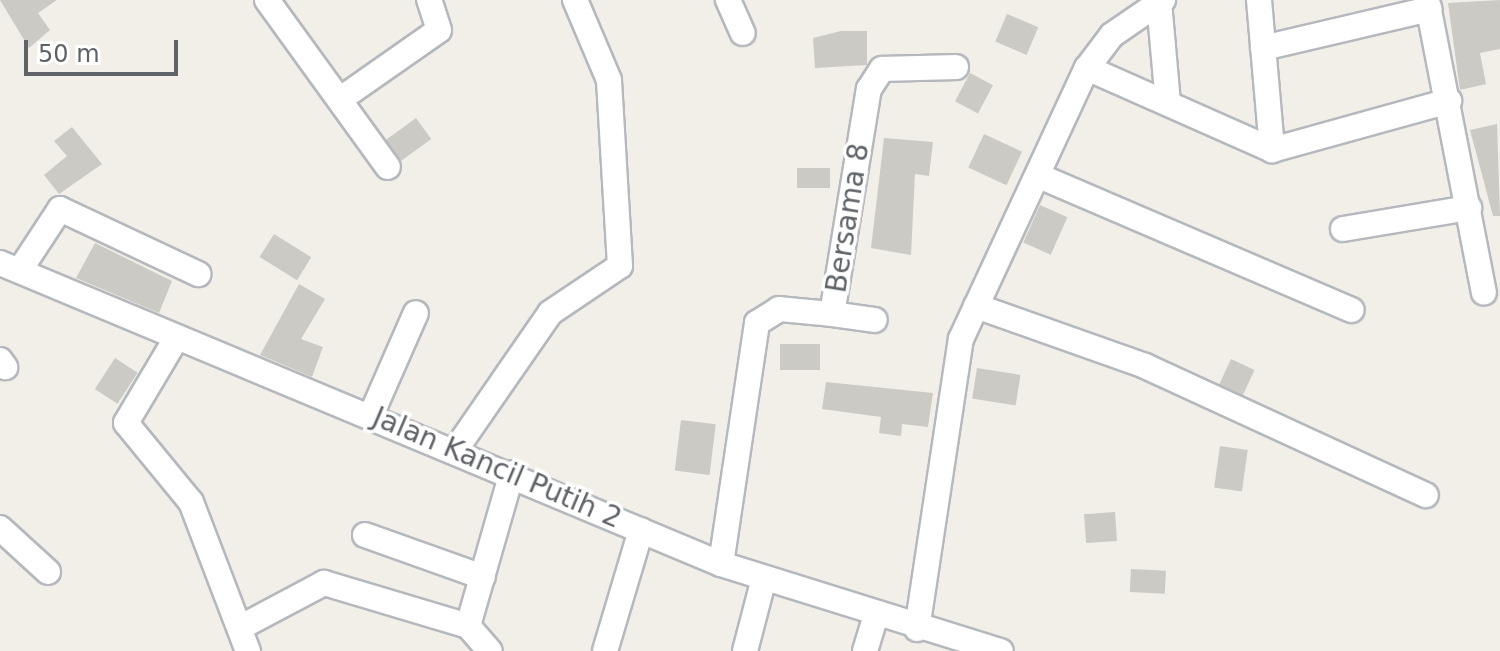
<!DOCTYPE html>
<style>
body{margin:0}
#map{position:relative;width:1500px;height:651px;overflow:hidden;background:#f1efe8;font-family:"DejaVu Sans",sans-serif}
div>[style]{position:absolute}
.building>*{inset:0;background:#cccac5;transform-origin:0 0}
.roads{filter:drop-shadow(2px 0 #b5b8bc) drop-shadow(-2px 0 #b5b8bc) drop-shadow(0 2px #b5b8bc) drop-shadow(0 -2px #b5b8bc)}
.minor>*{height:24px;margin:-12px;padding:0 12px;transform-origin:12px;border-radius:12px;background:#fff}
span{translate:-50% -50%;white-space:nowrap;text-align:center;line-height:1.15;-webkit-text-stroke:7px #fff;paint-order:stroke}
.street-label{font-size:28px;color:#5f6368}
.scale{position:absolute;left:24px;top:40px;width:154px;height:36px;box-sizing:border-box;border:4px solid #5f6368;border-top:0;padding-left:10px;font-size:24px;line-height:28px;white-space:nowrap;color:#5f6368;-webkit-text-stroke:6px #fff;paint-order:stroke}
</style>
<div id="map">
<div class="building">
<i style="clip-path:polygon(0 0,57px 0,38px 13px,50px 30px,29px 48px)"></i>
<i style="clip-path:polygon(1500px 0,1500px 49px,1480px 53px,1486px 84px,1460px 90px,1448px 3px)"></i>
<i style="left:1007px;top:14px;width:34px;height:30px;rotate:23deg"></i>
<i style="clip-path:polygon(841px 31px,867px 31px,867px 65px,815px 68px,813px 38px)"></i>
<i style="left:970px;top:73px;width:26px;height:32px;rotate:28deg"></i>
<i style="left:416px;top:118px;width:26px;height:37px;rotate:54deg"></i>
<i style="clip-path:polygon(1497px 124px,1500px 216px,1493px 216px,1470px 130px)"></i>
<i style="clip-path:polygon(72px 127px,102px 164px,59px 194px,44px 175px,67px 156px,54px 141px)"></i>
<i style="left:984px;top:134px;width:42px;height:37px;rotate:25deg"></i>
<i style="clip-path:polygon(884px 138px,933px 142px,929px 176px,915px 174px,911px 255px,871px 248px)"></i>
<i style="left:797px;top:168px;width:33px;height:20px"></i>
<i style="left:1040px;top:205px;width:30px;height:41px;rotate:24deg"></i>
<i style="left:274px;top:234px;width:44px;height:27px;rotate:32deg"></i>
<i style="clip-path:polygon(95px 243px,172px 281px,159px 313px,76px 278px)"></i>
<i style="clip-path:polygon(299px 284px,325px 299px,301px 339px,323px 347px,312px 377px,260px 355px)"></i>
<i style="left:780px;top:344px;width:40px;height:26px"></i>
<i style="left:115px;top:358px;width:27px;height:37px;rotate:33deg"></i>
<i style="left:1231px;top:359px;width:26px;height:28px;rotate:25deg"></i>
<i style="left:977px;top:368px;width:44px;height:31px;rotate:9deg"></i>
<i style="clip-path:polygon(826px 382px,933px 393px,928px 427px,902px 424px,901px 436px,879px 433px,881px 417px,822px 409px)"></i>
<i style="left:681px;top:420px;width:35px;height:51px;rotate:7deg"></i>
<i style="left:1220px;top:446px;width:28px;height:42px;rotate:8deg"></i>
<i style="left:1115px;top:512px;width:29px;height:31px;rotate:86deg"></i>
<i style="left:1131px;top:569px;width:35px;height:23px;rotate:3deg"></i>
</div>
<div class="roads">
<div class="minor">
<i style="left:267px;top:0;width:206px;rotate:54.1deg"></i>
<i style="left:728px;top:0;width:36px;rotate:66deg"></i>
<i style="left:1259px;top:0;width:151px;rotate:85deg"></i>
<i style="left:1427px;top:0;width:298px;rotate:79deg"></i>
<i style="left:1159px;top:2px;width:101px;rotate:84.9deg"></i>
<i style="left:1263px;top:48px;width:171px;rotate:-13.2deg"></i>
<i style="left:1087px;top:68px;width:202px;rotate:23.9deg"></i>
<i style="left:1272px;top:150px;width:184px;rotate:-15.5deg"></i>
<i style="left:342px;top:98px;width:118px;rotate:-35deg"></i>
<i style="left:439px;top:30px;width:32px;rotate:-108deg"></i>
<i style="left:1039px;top:176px;width:340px;rotate:23.2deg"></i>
<i style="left:1343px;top:229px;width:128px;rotate:-9.5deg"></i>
<i style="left:0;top:263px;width:781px;rotate:22.66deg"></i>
<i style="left:721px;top:564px;width:293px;rotate:17.3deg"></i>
<i style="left:20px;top:270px;width:73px;rotate:-56.7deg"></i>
<i style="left:60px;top:209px;width:153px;rotate:25.2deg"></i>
<i style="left:976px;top:306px;width:179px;rotate:19.5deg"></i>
<i style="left:1145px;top:366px;width:309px;rotate:24.7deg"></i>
<i style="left:832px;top:314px;width:43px;rotate:7.9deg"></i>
<i style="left:174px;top:342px;width:94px;rotate:120.7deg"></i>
<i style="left:126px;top:423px;width:102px;rotate:50.6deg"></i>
<i style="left:191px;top:502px;width:160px;rotate:69.1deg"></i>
<i style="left:0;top:360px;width:9px;rotate:54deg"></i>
<i style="left:372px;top:413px;width:109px;rotate:-66.3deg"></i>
<i style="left:456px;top:449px;width:165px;rotate:-55.3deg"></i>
<i style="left:550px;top:313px;width:84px;rotate:-33.9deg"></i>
<i style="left:620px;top:266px;width:186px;rotate:-93.4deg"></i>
<i style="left:609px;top:80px;width:87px;rotate:-113deg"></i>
<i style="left:0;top:528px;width:65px;rotate:42.5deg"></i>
<i style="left:365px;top:535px;width:125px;rotate:19.6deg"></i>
<i style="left:721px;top:564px;width:244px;rotate:-81.5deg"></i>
<i style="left:757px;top:323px;width:26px;rotate:-32deg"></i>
<i style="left:779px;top:309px;width:53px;rotate:5.4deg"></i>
<i style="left:832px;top:314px;width:228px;rotate:-80.7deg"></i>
<i style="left:869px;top:89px;width:24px;rotate:-57deg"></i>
<i style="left:882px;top:69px;width:74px;rotate:-1.5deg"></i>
<i style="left:243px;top:626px;width:92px;rotate:-28deg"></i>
<i style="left:324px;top:583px;width:150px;rotate:16.6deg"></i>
<i style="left:468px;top:626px;width:159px;rotate:-74deg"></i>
<i style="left:468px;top:626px;width:33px;rotate:49deg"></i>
<i style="left:917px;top:629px;width:293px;rotate:-81.4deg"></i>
<i style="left:961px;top:339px;width:299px;rotate:-65.1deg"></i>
<i style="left:1087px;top:68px;width:41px;rotate:-52.9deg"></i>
<i style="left:1112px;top:35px;width:62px;rotate:-34.5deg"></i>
<i style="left:605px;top:651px;width:126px;rotate:-73.4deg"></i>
<i style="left:745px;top:651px;width:75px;rotate:-75.4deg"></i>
<i style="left:865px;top:651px;width:39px;rotate:-73deg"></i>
</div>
</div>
<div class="street-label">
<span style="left:848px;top:218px;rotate:-81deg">Bersama 8</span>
<span style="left:497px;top:468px;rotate:23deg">Jalan Kancil Putih 2</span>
</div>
<div class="scale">50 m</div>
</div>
